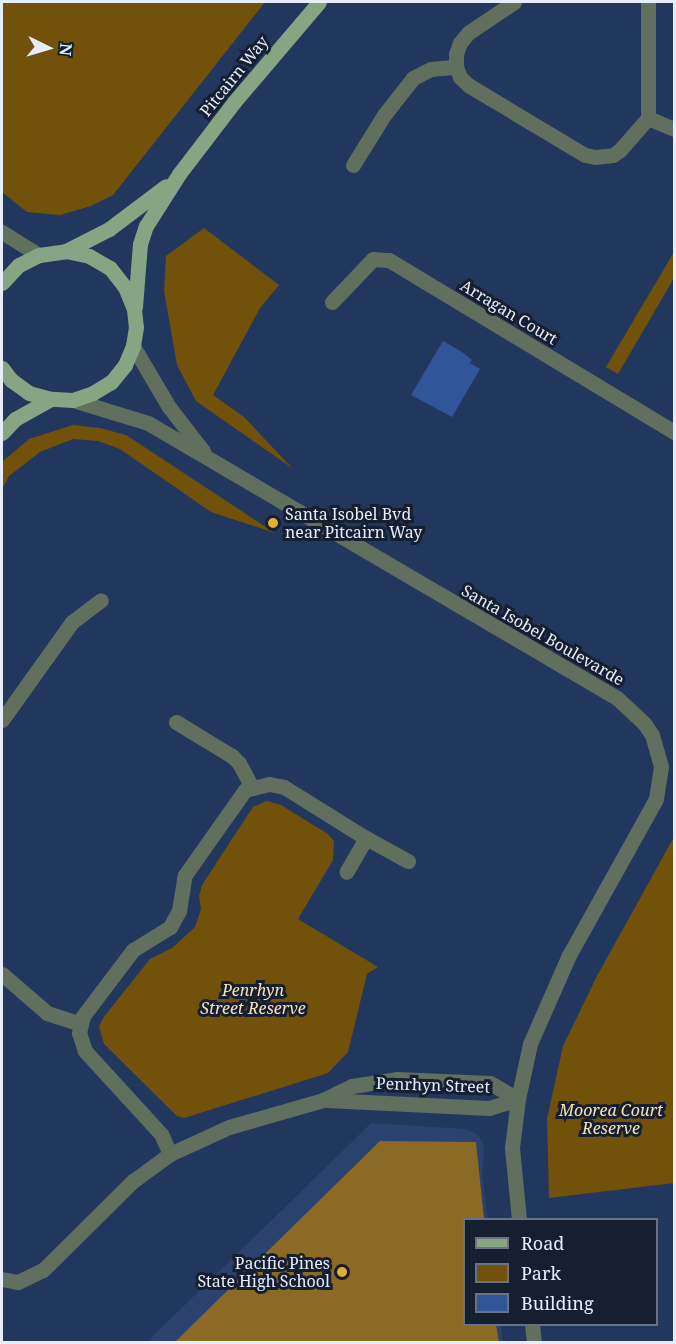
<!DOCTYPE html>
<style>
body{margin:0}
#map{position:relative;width:676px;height:1344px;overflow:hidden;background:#22375d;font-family:"Noto Serif",serif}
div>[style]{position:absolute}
.built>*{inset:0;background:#2a426d}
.green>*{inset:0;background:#72520b}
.forest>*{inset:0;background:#8b6a26}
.building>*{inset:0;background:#315599}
.minor>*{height:15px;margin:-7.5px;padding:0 7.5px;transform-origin:7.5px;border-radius:7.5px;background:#606f5e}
.major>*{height:15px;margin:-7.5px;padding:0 7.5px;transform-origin:7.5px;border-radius:7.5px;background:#86a582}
.dots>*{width:16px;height:16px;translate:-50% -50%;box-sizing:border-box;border:3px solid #161f30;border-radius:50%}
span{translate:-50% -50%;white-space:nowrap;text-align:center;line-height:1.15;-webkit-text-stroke:6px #161f30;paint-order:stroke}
.street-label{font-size:16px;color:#e6eefd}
.poi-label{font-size:16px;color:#e6eefd}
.left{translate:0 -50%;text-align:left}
.right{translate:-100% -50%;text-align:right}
.park-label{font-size:16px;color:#f8e1b8;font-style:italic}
.frame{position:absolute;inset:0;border:3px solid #e6eefd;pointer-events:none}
.legend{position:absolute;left:463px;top:1218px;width:195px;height:108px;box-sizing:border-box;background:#161f30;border:2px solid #697282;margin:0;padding:8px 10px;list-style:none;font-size:18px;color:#e6eefd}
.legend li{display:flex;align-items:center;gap:12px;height:30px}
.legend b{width:30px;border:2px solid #697282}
.north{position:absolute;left:18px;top:18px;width:60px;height:60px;-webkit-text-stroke:4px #161f30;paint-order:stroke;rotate:95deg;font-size:16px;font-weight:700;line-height:24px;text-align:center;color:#e6eefd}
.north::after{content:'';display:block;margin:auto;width:21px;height:27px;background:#e6eefd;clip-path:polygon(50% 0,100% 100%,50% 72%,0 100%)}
</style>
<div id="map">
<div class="built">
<i style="clip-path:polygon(371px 1123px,467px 1129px,479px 1136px,484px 1145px,482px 1176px,488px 1219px,464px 1220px,464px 1324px,501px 1325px,503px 1342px,147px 1342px)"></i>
</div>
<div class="green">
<i style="clip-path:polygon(2px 2px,265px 2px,113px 195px,91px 206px,60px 215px,27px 212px,2px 192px)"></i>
<i style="clip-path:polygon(204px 228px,279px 285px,260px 308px,213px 395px,244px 417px,292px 468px,196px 401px,177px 365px,164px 291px,166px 256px)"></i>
<i style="clip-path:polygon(674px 252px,674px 278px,618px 374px,606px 367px)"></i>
<i style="clip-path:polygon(73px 425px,100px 428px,126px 435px,275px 533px,211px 512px,120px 449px,98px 441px,73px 439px,40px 452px,9px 476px,2px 489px,2px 462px,29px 439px)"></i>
<i style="clip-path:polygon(267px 801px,281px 805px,328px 834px,334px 841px,333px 860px,298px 919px,378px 967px,367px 974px,348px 1052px,328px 1073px,184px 1118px,177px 1116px,104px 1044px,99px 1027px,103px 1018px,150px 959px,172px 948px,195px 927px,201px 909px,199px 896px,202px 885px,253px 807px)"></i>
<i style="clip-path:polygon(674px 837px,674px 1183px,549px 1198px,547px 1119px,563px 1046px,597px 976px)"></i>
</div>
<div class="forest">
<i style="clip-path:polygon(380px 1141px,476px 1142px,484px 1219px,464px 1220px,464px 1324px,496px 1325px,499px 1342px,175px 1342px)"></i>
</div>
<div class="building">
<i style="clip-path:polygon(443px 341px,462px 352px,472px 360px,470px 363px,480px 369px,452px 417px,411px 395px)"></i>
</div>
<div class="minor">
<i style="left:514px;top:2px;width:55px;rotate:146deg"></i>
<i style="left:468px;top:33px;width:13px;rotate:129deg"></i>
<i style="left:460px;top:43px;width:12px;rotate:110deg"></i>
<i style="left:456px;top:54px;width:13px;rotate:90deg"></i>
<i style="left:456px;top:67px;width:11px;rotate:68deg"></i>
<i style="left:460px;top:77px;width:11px;rotate:45deg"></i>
<i style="left:468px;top:85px;width:136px;rotate:30.9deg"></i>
<i style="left:585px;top:155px;width:10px;rotate:11deg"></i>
<i style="left:595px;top:157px;width:18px;rotate:-6deg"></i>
<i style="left:613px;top:155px;width:9px;rotate:-36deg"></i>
<i style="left:620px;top:150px;width:43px;rotate:-48.8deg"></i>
<i style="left:648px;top:118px;width:116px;rotate:-90deg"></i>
<i style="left:648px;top:118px;width:28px;rotate:23deg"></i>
<i style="left:353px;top:165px;width:59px;rotate:-58.2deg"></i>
<i style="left:384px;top:115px;width:47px;rotate:-51.9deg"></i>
<i style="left:413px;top:78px;width:20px;rotate:-27deg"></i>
<i style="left:431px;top:69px;width:25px;rotate:-5deg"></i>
<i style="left:2px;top:232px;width:44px;rotate:31.9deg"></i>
<i style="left:332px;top:302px;width:59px;rotate:-46.4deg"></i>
<i style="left:373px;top:259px;width:16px;rotate:4deg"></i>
<i style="left:389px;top:260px;width:333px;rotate:31.1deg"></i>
<i style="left:133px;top:346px;width:71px;rotate:59.5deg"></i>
<i style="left:169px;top:407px;width:56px;rotate:52.3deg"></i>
<i style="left:73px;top:400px;width:78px;rotate:17deg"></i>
<i style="left:148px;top:423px;width:544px;rotate:30.39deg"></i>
<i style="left:617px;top:698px;width:37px;rotate:43deg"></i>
<i style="left:644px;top:723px;width:14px;rotate:56deg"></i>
<i style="left:652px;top:735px;width:33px;rotate:74deg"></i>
<i style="left:661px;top:767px;width:32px;rotate:99deg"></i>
<i style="left:656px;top:799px;width:179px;rotate:119.1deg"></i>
<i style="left:569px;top:955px;width:97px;rotate:113.7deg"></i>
<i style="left:530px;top:1044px;width:56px;rotate:102.3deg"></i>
<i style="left:518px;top:1099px;width:49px;rotate:97deg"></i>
<i style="left:512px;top:1148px;width:72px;rotate:84.4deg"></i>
<i style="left:2px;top:720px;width:120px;rotate:-54.5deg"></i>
<i style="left:72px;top:622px;width:36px;rotate:-37deg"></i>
<i style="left:176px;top:722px;width:66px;rotate:31.3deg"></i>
<i style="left:232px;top:756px;width:10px;rotate:45deg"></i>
<i style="left:239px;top:763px;width:27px;rotate:62deg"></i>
<i style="left:366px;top:838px;width:48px;rotate:28.7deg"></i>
<i style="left:2px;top:974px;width:60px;rotate:40.9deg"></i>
<i style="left:47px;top:1013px;width:35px;rotate:18deg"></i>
<i style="left:326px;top:1100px;width:163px;rotate:2.8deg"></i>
<i style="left:489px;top:1108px;width:30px;rotate:-17deg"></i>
<i style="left:170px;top:1154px;width:22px;rotate:-114deg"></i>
<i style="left:161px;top:1134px;width:113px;rotate:-132.5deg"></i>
<i style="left:85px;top:1051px;width:19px;rotate:-108deg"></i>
<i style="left:79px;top:1033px;width:17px;rotate:-77deg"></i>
<i style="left:83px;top:1016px;width:83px;rotate:-52.9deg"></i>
<i style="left:133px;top:950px;width:44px;rotate:-31.9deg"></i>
<i style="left:170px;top:927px;width:18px;rotate:-61deg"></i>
<i style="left:179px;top:911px;width:36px;rotate:-81deg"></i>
<i style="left:185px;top:875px;width:104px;rotate:-54.8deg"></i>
<i style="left:245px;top:790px;width:25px;rotate:-14deg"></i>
<i style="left:269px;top:784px;width:15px;rotate:11deg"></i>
<i style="left:284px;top:787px;width:97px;rotate:31.9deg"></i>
<i style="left:366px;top:838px;width:39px;rotate:120deg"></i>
<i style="left:2px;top:1279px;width:16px;rotate:11deg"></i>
<i style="left:18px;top:1282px;width:28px;rotate:-26deg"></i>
<i style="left:43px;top:1270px;width:127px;rotate:-44.7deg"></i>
<i style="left:133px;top:1181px;width:46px;rotate:-36.1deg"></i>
<i style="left:170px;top:1154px;width:65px;rotate:-24.6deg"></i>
<i style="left:229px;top:1127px;width:98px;rotate:-16deg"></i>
<i style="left:323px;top:1100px;width:32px;rotate:-26deg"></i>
<i style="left:352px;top:1086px;width:46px;rotate:-8.8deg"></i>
<i style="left:397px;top:1079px;width:93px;rotate:2.5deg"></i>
<i style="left:490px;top:1083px;width:32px;rotate:30deg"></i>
<i style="left:532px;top:1324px;width:18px;rotate:84deg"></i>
</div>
<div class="major">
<i style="left:66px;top:251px;width:48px;rotate:-27.1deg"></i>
<i style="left:109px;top:229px;width:71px;rotate:-37deg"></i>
<i style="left:2px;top:283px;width:25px;rotate:-47deg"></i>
<i style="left:19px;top:265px;width:22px;rotate:-27deg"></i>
<i style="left:39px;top:255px;width:27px;rotate:-8deg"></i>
<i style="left:66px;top:251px;width:24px;rotate:12deg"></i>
<i style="left:89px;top:256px;width:24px;rotate:30deg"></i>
<i style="left:110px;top:268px;width:24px;rotate:52deg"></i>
<i style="left:125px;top:287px;width:24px;rotate:68deg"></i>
<i style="left:134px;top:309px;width:18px;rotate:84deg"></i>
<i style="left:136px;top:327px;width:19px;rotate:99deg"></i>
<i style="left:133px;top:346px;width:21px;rotate:113deg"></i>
<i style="left:125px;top:365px;width:22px;rotate:129deg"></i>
<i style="left:111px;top:382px;width:21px;rotate:149deg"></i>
<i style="left:93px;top:393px;width:21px;rotate:161deg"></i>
<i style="left:73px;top:400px;width:22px;rotate:-177deg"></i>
<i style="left:51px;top:399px;width:23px;rotate:-165deg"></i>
<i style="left:29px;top:393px;width:22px;rotate:-144deg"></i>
<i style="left:11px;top:380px;width:15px;rotate:-127deg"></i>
<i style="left:135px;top:307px;width:63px;rotate:-85.5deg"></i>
<i style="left:140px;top:244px;width:19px;rotate:-72deg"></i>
<i style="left:146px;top:226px;width:62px;rotate:-57.6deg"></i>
<i style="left:179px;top:174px;width:91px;rotate:-52.6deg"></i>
<i style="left:234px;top:102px;width:131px;rotate:-49.6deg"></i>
<i style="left:2px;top:433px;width:19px;rotate:-47deg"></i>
<i style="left:15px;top:419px;width:41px;rotate:-29.1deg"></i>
</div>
<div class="dots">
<i style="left:273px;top:523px;background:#e5ad36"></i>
<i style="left:342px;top:1272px;background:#e5ad36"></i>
</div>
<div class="street-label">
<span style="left:234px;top:76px;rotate:-51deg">Pitcairn Way</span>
<span style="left:509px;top:312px;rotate:31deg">Arragan Court</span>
<span style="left:543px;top:635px;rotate:30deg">Santa Isobel Boulevarde</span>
<span style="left:433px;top:1085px;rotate:2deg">Penrhyn Street</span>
</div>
<div class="poi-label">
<span class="left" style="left:285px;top:523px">Santa Isobel Bvd<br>near Pitcairn Way</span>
<span class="right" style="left:330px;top:1272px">Pacific Pines<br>State High School</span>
</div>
<div class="park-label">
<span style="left:253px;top:999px">Penrhyn<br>Street Reserve</span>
<span style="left:611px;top:1119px">Moorea Court<br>Reserve</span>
</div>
<div class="frame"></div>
<ul class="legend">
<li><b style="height:8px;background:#86a582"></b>Road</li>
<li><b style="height:16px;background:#72520b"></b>Park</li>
<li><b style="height:16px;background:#315599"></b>Building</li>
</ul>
<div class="north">N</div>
</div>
